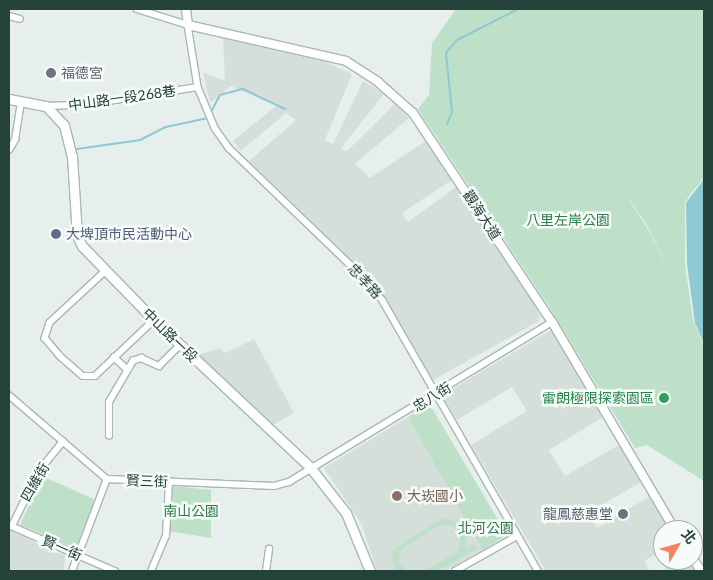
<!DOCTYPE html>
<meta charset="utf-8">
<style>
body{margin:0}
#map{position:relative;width:713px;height:580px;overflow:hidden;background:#e6efeb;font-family:Lato,"Noto Sans TC",sans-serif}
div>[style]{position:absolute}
.built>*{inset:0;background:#d4dfda}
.green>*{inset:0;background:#bfe0c8;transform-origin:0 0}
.water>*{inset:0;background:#8ec9d4}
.stream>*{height:2px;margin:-1px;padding:0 1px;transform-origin:1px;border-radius:1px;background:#8ec9d4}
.roads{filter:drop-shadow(1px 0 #a8b8b2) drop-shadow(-1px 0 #a8b8b2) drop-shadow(0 1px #a8b8b2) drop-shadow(0 -1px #a8b8b2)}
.minor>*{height:5.5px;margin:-2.75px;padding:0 2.75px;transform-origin:2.75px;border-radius:2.75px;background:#fff}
.tertiary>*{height:8px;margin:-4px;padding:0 4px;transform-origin:4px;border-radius:4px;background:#fff}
.secondary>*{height:9px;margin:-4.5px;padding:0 4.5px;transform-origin:4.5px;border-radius:4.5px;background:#fff}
.dots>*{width:14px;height:14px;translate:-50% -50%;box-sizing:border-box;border:2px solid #f7fbf9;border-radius:50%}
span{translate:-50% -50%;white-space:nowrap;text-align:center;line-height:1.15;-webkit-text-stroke:5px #f7fbf9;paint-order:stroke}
.worship-label{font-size:14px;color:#5b616d}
.left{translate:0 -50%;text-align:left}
.right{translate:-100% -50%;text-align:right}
.street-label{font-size:14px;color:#24423a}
.park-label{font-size:14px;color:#2d7a4b}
.service-label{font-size:14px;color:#4e5e75}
.leisure-label{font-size:14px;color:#27864d}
.education-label{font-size:14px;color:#785e54}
.frame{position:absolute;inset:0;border:10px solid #24423a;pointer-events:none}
.north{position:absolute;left:653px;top:520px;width:50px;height:50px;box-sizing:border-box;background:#f7fbf9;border:1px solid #a3b1ad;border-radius:50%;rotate:52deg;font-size:14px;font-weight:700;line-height:20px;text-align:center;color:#24423a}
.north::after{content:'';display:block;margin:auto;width:18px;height:22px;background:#f4845f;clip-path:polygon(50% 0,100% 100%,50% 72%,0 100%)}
</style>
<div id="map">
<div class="built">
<i style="clip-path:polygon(223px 38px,325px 62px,352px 74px,325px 140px,333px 144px,363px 81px,384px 94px,341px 148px,346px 152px,395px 104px,409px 118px,355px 164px,370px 178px,427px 140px,453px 179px,402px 213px,408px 222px,457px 186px,532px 301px,540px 316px,539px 321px,433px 380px,391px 307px,368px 276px,249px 161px,296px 120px,286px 113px,241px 151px,233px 141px,276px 106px,231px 86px,210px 103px,203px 72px,225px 81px)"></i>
<i style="clip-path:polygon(551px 330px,603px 417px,549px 450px,565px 476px,619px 445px,641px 482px,588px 513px,597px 528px,650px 496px,671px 530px,663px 530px,663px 550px,644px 561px,650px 571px,546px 571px,471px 445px,527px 411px,512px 387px,457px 420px,442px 395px)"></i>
<i style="clip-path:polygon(254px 339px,294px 413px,271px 426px,200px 357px,200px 354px,220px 348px,225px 353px)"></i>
<i style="clip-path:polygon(408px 417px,482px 550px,445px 571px,377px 571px,362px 525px,324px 468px)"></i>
<i style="clip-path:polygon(9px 530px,66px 556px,63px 571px,9px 571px)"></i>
<i style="clip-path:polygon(680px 560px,689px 560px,695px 571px,661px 571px)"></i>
</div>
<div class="green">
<i style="clip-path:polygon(evenodd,456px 9px,704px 9px,704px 177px,685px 202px,685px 265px,693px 320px,704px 346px,704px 481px,647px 445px,635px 448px,548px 305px,418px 109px,429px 95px,432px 43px,456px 9px,623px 190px,647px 225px,672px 279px,649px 231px,623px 190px)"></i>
<i style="clip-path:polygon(429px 403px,507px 535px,482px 550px,408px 417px)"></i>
<i style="left:42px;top:476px;width:60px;height:53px;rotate:24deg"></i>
<i style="clip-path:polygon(173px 486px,211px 490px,211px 538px,169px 531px)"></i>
<i style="clip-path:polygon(442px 519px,451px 519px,461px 525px,467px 535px,466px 548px,475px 544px,477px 549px,438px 571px,423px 571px,457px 552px,460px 547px,460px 532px,452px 526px,441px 525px,403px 548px,398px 561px,405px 571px,395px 571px,392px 553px,396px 547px)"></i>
</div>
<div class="water">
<i style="clip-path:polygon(704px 179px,704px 344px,695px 323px,687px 264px,686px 203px)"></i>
</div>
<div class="stream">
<i style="left:212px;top:110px;width:17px;rotate:-62deg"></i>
<i style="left:220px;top:95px;width:24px;rotate:-15deg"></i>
<i style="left:243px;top:89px;width:47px;rotate:25.5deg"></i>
<i style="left:447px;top:124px;width:13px;rotate:-67deg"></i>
<i style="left:452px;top:112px;width:59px;rotate:-95.8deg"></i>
<i style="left:446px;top:53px;width:17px;rotate:-50deg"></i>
<i style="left:457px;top:40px;width:68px;rotate:-26.9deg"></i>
<i style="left:77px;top:149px;width:64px;rotate:-8.1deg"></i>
<i style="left:140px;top:140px;width:29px;rotate:-27deg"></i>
<i style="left:166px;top:127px;width:43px;rotate:-12.1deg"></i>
</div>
<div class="roads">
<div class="minor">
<i style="left:137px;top:9px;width:53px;rotate:17.4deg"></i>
<i style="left:188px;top:25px;width:63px;rotate:80.8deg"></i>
<i style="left:198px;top:87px;width:44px;rotate:67.5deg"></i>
<i style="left:215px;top:128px;width:24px;rotate:55deg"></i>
<i style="left:229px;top:148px;width:186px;rotate:43.9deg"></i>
<i style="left:363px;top:277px;width:31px;rotate:50deg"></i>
<i style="left:383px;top:301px;width:311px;rotate:60.1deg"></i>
<i style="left:9px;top:16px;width:11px;rotate:15deg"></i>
<i style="left:46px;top:106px;width:37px;rotate:-2deg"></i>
<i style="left:83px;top:105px;width:116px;rotate:-8.9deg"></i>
<i style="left:9px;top:150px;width:12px;rotate:-59deg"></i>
<i style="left:15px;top:140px;width:39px;rotate:-81deg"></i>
<i style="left:105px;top:272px;width:75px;rotate:137.2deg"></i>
<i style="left:50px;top:323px;width:16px;rotate:108deg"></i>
<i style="left:45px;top:338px;width:23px;rotate:50deg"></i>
<i style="left:60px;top:356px;width:30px;rotate:41deg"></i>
<i style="left:83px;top:376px;width:12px"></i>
<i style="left:95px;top:376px;width:81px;rotate:-43.5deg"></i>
<i style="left:114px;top:357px;width:18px;rotate:43deg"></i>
<i style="left:9px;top:395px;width:129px;rotate:40.6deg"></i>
<i style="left:107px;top:479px;width:167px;rotate:2.4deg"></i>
<i style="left:274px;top:486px;width:16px;rotate:-15deg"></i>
<i style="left:289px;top:482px;width:308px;rotate:-31.3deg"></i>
<i style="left:109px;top:436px;width:34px;rotate:-90deg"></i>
<i style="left:109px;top:402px;width:48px;rotate:-59.7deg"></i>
<i style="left:133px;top:361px;width:9px;rotate:-21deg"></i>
<i style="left:141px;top:358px;width:20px;rotate:24deg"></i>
<i style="left:159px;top:366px;width:30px;rotate:-45deg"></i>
<i style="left:9px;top:525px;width:116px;rotate:23.5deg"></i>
<i style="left:12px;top:526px;width:61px;rotate:-63.9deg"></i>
<i style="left:39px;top:471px;width:38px;rotate:-51deg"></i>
<i style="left:72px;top:571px;width:98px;rotate:-69.2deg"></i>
<i style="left:151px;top:571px;width:38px;rotate:-67deg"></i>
<i style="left:166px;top:536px;width:54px;rotate:-86.8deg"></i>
<i style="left:266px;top:571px;width:22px;rotate:-82deg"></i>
<i style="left:455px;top:571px;width:71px;rotate:-29.4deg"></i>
</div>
<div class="tertiary">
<i style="left:186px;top:9px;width:16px;rotate:83deg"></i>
<i style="left:188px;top:25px;width:162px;rotate:12.8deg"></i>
<i style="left:346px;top:61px;width:38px;rotate:33deg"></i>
<i style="left:378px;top:82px;width:47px;rotate:41.5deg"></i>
<i style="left:413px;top:113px;width:251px;rotate:56.4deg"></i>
<i style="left:552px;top:322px;width:242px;rotate:59.4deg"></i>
<i style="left:693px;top:559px;width:14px;rotate:56deg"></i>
</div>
<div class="secondary">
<i style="left:9px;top:99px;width:38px;rotate:11deg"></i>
<i style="left:46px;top:106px;width:26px;rotate:47deg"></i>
<i style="left:64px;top:125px;width:32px;rotate:76deg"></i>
<i style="left:72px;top:156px;width:79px;rotate:86.4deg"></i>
<i style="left:77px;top:235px;width:12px;rotate:66deg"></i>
<i style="left:82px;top:246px;width:103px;rotate:45.8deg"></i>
<i style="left:154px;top:320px;width:214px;rotate:43.3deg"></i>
<i style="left:310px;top:467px;width:58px;rotate:52deg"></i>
<i style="left:346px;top:513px;width:63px;rotate:67.5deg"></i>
</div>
</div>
<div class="dots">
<i style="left:51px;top:73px;background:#6b7280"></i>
<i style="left:56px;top:234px;background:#5c6f8a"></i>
<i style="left:664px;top:398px;background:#2e9e5b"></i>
<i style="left:397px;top:496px;background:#8d6e63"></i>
<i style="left:623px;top:514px;background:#6b7280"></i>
</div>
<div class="worship-label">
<span class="left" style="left:61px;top:73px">福德宮</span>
<span class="right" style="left:613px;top:514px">龍鳳慈惠堂</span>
</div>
<div class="street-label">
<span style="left:122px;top:98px;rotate:-8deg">中山路一段268巷</span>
<span style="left:482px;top:215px;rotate:57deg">觀海大道</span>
<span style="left:365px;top:281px;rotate:47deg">忠孝路</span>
<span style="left:170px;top:335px;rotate:44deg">中山路一段</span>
<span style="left:432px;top:397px;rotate:-32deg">忠八街</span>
<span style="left:147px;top:481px;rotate:2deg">賢三街</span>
<span style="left:35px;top:482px;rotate:-60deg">四維街</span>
<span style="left:62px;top:548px;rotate:24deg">賢一街</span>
</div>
<div class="park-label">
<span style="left:568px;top:220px">八里左岸公園</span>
<span style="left:191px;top:511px">南山公園</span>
<span style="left:486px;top:528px">北河公園</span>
</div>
<div class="service-label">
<span class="left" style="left:66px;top:234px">大埤頂市民活動中心</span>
</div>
<div class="leisure-label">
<span class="right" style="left:654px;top:398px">雷朗極限探索園區</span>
</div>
<div class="education-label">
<span class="left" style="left:407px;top:496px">大崁國小</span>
</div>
<div class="frame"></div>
<div class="north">北</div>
</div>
